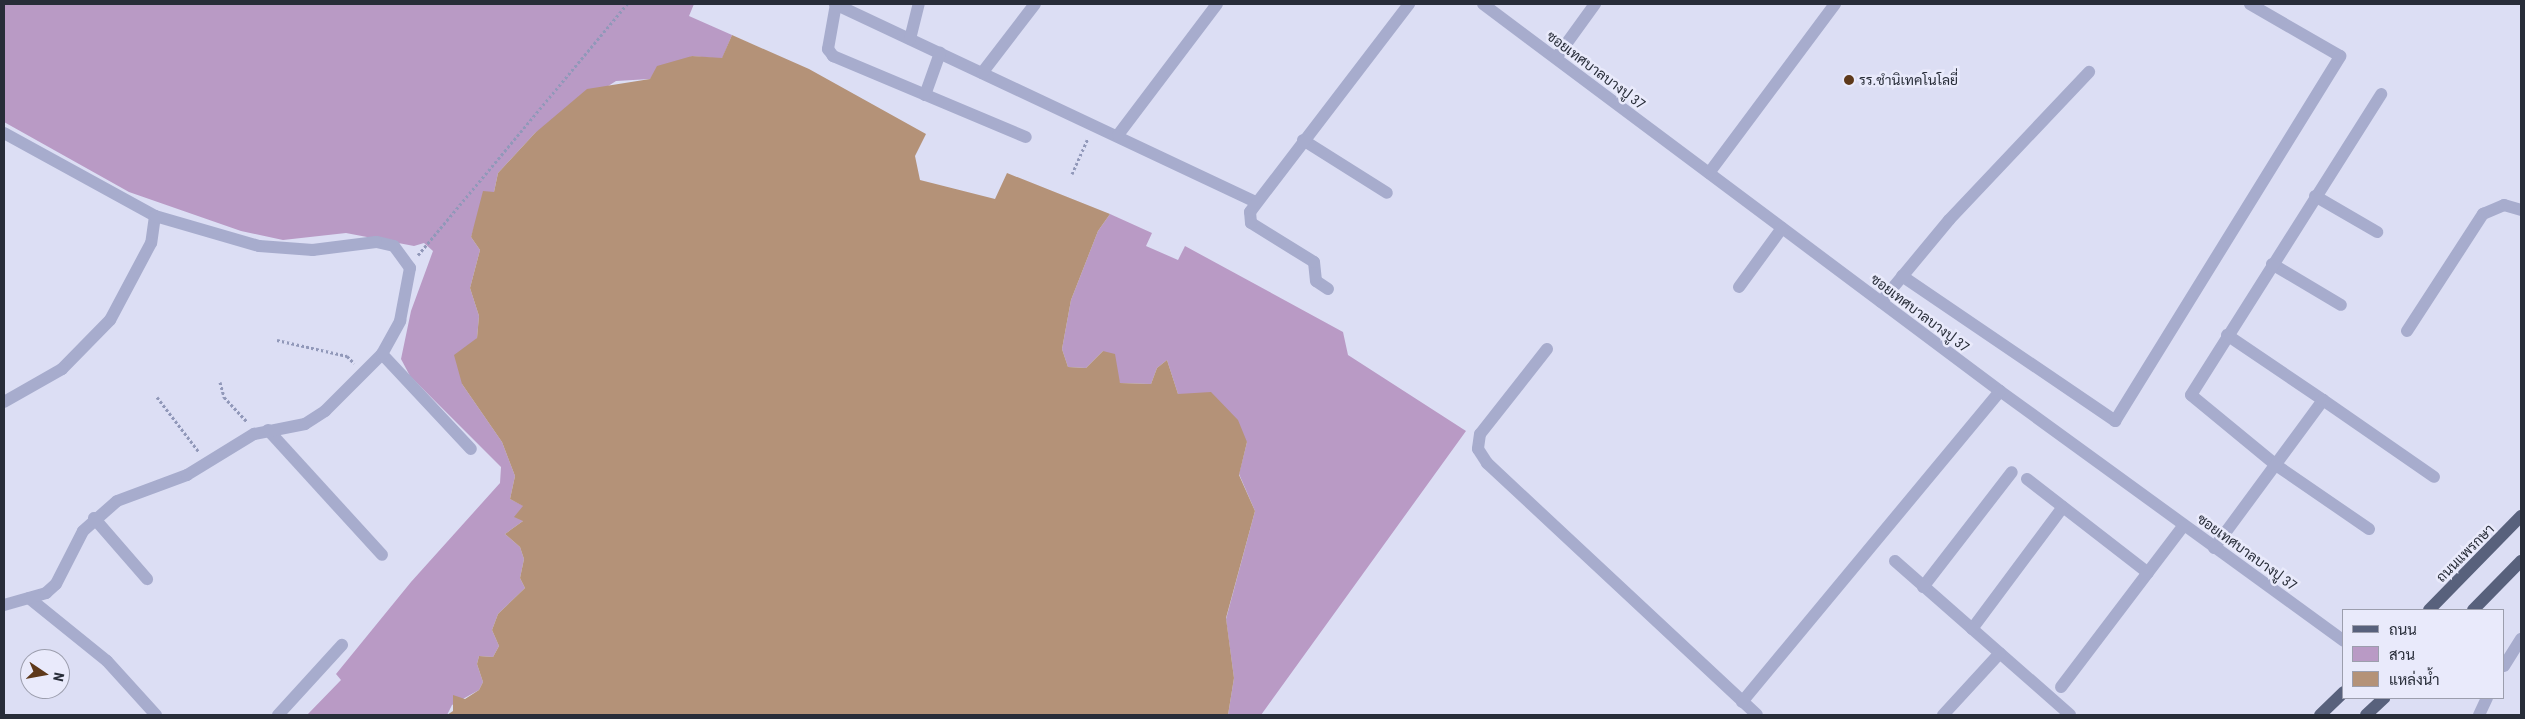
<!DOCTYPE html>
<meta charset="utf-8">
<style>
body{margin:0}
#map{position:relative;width:2525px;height:719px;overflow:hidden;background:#dcdef4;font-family:"Roboto Condensed",Sarabun,sans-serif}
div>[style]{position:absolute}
.green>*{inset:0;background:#b99ac5}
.water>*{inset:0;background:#b49278}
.path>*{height:3px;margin-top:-1.5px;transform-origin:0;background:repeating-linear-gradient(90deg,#9198b9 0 2.5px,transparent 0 5px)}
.minor>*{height:12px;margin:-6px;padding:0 6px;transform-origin:6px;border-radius:6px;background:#a7accd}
.major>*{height:12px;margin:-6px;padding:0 6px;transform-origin:6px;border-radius:6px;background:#58617c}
.dots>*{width:14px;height:14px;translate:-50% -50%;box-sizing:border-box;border:2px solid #e9eafb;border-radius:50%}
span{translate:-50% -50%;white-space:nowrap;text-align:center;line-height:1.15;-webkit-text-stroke:5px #e9eafb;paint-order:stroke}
.street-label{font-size:14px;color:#282d39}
.poi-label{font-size:14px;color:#282d39}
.left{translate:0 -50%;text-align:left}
.frame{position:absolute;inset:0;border:5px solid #282d39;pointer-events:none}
.legend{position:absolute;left:2342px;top:609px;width:162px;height:90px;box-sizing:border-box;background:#e9eafb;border:1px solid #9c9ead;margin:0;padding:6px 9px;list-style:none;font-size:15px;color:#282d39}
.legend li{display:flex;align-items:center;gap:10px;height:25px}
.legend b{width:25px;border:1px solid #9c9ead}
.north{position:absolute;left:20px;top:649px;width:50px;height:50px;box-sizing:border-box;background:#e9eafb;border:1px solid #9c9ead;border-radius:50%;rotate:102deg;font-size:14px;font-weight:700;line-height:20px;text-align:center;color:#282d39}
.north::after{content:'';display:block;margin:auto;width:18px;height:22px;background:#5e391a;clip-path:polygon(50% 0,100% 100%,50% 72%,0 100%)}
</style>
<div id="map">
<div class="green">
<i style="clip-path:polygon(4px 4px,694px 4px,689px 16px,732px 35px,722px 59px,692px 56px,650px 79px,616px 81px,535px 133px,498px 173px,494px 192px,474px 228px,471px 237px,480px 250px,470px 288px,479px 316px,477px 338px,462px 384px,502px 442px,515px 476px,510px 499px,524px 506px,523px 521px,505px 534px,520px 547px,524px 559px,520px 578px,525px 588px,498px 614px,492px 630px,499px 646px,493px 657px,479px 656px,477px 664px,483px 682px,479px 690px,452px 705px,447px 715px,307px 715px,341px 680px,336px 674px,411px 582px,500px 483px,501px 467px,410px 376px,401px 359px,411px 311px,433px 251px,424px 243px,414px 246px,346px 233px,283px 240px,241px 231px,129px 192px,4px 122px)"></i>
<i style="clip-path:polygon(1110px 214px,1152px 233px,1146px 246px,1178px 260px,1185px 246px,1343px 332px,1348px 355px,1466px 431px,1261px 715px,1228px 715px,1234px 678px,1226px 619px,1255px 511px,1239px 474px,1247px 442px,1178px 394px,1167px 360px,1157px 368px,1151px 384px,1120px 383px,1103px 351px,1086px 368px,1068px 367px,1062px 349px,1071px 300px,1098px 231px)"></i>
</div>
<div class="water">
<i style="clip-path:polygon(732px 35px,809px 69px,926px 134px,915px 156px,920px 180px,995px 199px,1007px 173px,1110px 214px,1098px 231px,1071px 300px,1062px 349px,1068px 367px,1086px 368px,1103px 351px,1115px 354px,1120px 383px,1151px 384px,1157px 368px,1167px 360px,1178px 394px,1211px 392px,1238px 420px,1247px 442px,1239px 475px,1255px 511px,1226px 618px,1234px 678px,1228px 715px,447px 715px,453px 711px,453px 695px,465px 699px,479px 690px,483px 682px,477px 664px,479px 656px,493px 657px,499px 646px,492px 630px,498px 614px,525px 588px,520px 578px,524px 559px,520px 547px,505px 534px,523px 521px,514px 517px,523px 506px,510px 499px,515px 476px,502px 442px,462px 384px,454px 355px,477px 338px,479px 316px,470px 288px,480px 250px,471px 237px,483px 191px,494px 192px,498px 173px,535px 133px,587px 89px,650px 79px,657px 66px,692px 56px,722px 58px)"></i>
</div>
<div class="path">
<i style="left:1072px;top:174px;width:39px;rotate:-66deg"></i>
<i style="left:418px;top:255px;width:327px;rotate:-50.2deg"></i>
<i style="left:277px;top:340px;width:72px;rotate:12.9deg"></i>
<i style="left:347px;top:356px;width:10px;rotate:45deg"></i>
<i style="left:220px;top:382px;width:16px;rotate:75deg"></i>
<i style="left:224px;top:397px;width:34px;rotate:47deg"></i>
<i style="left:157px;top:397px;width:69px;rotate:52.6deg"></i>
</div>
<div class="minor">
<i style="left:835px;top:4px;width:464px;rotate:25.2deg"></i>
<i style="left:836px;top:4px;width:46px;rotate:100.1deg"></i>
<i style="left:828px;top:49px;width:9px;rotate:54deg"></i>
<i style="left:833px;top:56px;width:209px;rotate:22.8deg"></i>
<i style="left:1483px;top:4px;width:646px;rotate:36.82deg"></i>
<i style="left:2000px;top:391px;width:425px;rotate:36deg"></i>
<i style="left:910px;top:39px;width:36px;rotate:-76deg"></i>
<i style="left:1556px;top:58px;width:67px;rotate:-54.2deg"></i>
<i style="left:982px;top:73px;width:87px;rotate:-52.5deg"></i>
<i style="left:925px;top:95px;width:45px;rotate:-70.3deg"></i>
<i style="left:4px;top:133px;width:172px;rotate:28.8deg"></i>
<i style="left:155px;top:216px;width:27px;rotate:98deg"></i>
<i style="left:151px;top:243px;width:87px;rotate:118deg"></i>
<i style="left:110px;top:320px;width:69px;rotate:134.4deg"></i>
<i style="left:62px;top:369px;width:67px;rotate:150.4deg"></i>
<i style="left:1118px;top:135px;width:164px;rotate:-52.9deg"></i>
<i style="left:1303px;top:140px;width:99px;rotate:32.2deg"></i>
<i style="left:1709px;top:173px;width:211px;rotate:-53.3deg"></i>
<i style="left:2315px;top:196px;width:72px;rotate:30.1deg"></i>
<i style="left:2272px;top:264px;width:80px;rotate:30.7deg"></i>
<i style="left:1902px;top:276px;width:258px;rotate:34.2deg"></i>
<i style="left:2115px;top:421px;width:429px;rotate:-58.3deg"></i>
<i style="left:2340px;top:56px;width:104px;rotate:-150deg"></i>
<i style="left:1739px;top:287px;width:73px;rotate:-53.9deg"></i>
<i style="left:1328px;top:289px;width:14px;rotate:-146deg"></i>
<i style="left:1316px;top:281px;width:19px;rotate:-96deg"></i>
<i style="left:1314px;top:262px;width:74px;rotate:-148.2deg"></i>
<i style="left:1251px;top:223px;width:11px;rotate:-95deg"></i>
<i style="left:1250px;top:212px;width:262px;rotate:-52.6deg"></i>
<i style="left:1881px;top:302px;width:107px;rotate:-50.3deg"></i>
<i style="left:1949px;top:220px;width:204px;rotate:-46.6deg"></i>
<i style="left:2407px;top:331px;width:140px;rotate:-57deg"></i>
<i style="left:2483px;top:214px;width:23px;rotate:-23deg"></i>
<i style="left:2504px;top:205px;width:18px;rotate:16deg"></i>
<i style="left:2227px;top:335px;width:116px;rotate:34.1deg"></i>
<i style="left:1547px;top:349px;width:108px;rotate:128.2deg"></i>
<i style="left:1480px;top:434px;width:15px;rotate:98deg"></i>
<i style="left:1478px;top:449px;width:17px;rotate:57deg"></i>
<i style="left:1487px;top:463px;width:369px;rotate:43deg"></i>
<i style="left:382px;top:354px;width:130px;rotate:46.9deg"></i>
<i style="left:268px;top:430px;width:169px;rotate:47.6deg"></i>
<i style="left:2027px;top:479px;width:153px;rotate:37.8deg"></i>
<i style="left:94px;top:518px;width:81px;rotate:49deg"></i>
<i style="left:2369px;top:529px;width:113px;rotate:-145.5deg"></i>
<i style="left:2276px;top:465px;width:110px;rotate:-140.5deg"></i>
<i style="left:2191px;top:395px;width:356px;rotate:-57.7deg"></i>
<i style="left:2214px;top:548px;width:184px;rotate:-53.6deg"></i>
<i style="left:2323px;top:400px;width:135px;rotate:34.7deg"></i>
<i style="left:1895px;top:561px;width:233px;rotate:41.3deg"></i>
<i style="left:1923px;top:587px;width:145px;rotate:-52.3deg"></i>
<i style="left:29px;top:598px;width:100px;rotate:38.9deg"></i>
<i style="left:107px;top:661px;width:73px;rotate:47.8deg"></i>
<i style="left:4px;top:605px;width:44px;rotate:-15.9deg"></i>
<i style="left:46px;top:593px;width:13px;rotate:-42deg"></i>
<i style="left:56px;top:584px;width:59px;rotate:-63deg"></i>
<i style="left:83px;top:531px;width:45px;rotate:-41.4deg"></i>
<i style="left:117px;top:501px;width:75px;rotate:-20.4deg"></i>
<i style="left:187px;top:475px;width:79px;rotate:-31.5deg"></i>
<i style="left:254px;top:434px;width:52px;rotate:-11.1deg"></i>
<i style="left:305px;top:424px;width:24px;rotate:-33deg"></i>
<i style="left:325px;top:411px;width:81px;rotate:-45deg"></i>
<i style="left:382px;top:354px;width:38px;rotate:-61deg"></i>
<i style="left:400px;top:321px;width:54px;rotate:-79.3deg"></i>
<i style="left:410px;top:268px;width:27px;rotate:-126deg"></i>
<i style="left:394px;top:246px;width:18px;rotate:-167deg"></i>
<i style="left:376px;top:242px;width:64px;rotate:172.8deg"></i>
<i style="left:313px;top:250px;width:54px;rotate:-175.8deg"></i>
<i style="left:259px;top:246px;width:108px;rotate:-163.9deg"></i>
<i style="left:1972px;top:629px;width:152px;rotate:-53.3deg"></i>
<i style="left:2504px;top:666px;width:32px;rotate:-58deg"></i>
<i style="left:2061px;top:687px;width:203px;rotate:-52.8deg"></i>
<i style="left:1742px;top:702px;width:404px;rotate:-50.3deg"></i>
<i style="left:278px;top:715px;width:95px;rotate:-47.6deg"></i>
<i style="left:1943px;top:715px;width:84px;rotate:-47.4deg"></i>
<i style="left:2479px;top:715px;width:19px;rotate:-65deg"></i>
</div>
<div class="major">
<i style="left:2429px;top:610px;width:132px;rotate:-45.6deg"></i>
<i style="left:2473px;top:610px;width:69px;rotate:-45.6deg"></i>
<i style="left:2320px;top:715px;width:33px;rotate:-44deg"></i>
<i style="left:2366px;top:715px;width:25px;rotate:-43deg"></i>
</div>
<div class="dots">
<i style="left:1849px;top:80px;background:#5e391a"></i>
</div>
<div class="street-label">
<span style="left:1596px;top:70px;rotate:37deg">ซอยเทศบาลบางปู 37</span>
<span style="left:1920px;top:313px;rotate:37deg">ซอยเทศบาลบางปู 37</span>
<span style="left:2247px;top:552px;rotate:36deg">ซอยเทศบาลบางปู 37</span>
<span style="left:2465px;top:553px;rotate:-45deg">ถนนแพรกษา</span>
</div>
<div class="poi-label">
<span class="left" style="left:1859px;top:80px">รร.ชำนิเทคโนโลยี่</span>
</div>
<div class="frame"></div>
<ul class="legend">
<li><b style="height:6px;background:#58617c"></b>ถนน</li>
<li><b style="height:14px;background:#b99ac5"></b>สวน</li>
<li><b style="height:14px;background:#b49278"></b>แหล่งน้ำ</li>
</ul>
<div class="north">N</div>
</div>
